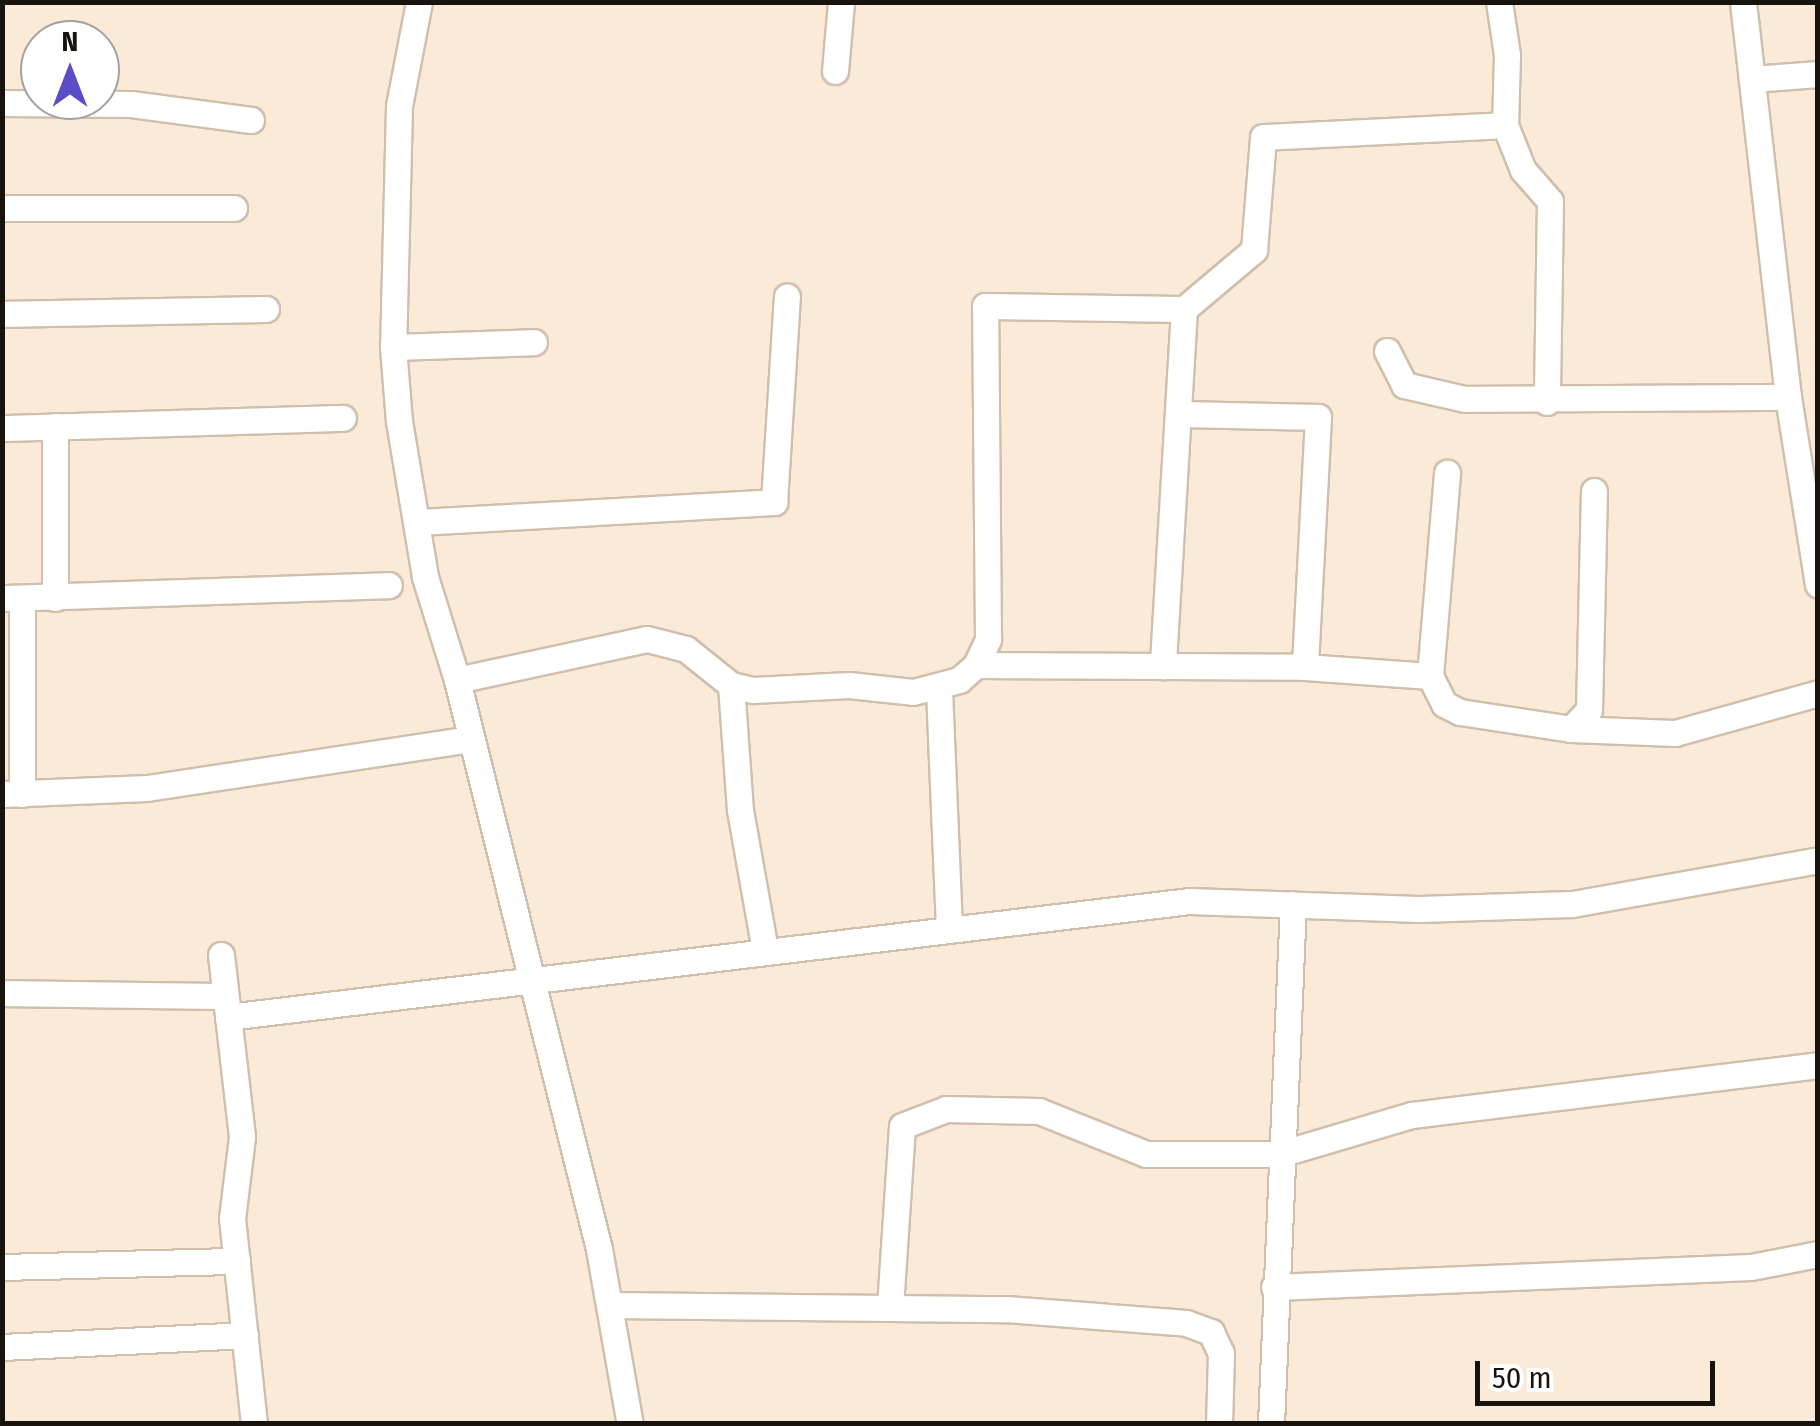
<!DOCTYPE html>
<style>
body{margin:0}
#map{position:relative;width:1820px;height:1426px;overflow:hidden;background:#fbead7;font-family:"Fira Sans Condensed",sans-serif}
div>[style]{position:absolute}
.roads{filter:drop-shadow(2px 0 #cfbfad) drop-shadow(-2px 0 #cfbfad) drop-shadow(0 2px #cfbfad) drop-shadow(0 -2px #cfbfad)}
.street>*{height:25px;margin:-12.5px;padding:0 12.5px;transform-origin:12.5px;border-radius:12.5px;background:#fff}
span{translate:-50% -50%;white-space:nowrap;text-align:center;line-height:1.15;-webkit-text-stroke:10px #fff;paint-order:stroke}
.frame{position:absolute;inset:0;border:5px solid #19130d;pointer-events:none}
.north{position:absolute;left:20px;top:20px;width:100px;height:100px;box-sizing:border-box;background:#fff;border:2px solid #a3a19e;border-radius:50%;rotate:0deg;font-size:28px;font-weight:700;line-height:40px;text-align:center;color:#19130d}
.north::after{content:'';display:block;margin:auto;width:35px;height:45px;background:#5a4dc6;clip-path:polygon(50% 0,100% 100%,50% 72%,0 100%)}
.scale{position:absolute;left:1475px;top:1361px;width:240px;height:45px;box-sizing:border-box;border:5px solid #19130d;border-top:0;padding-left:12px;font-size:30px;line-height:35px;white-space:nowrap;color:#19130d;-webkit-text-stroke:8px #fff;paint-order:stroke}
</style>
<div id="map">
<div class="roads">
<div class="street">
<i style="left:419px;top:2px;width:106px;rotate:100.9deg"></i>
<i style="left:399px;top:106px;width:241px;rotate:91.4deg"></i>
<i style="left:393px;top:347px;width:74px;rotate:85.4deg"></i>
<i style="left:399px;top:421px;width:158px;rotate:80.5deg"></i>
<i style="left:425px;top:577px;width:108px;rotate:72.7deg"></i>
<i style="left:457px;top:680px;width:586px;rotate:75.99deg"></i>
<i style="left:599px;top:1249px;width:178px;rotate:80deg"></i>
<i style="left:1499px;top:2px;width:54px;rotate:81.4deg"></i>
<i style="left:1507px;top:55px;width:70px;rotate:91.6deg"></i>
<i style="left:1505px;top:125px;width:48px;rotate:68.2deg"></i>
<i style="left:1523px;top:170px;width:41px;rotate:48.9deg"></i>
<i style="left:1550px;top:201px;width:201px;rotate:90.9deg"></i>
<i style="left:1743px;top:2px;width:398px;rotate:83.5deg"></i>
<i style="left:1788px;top:397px;width:190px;rotate:80.9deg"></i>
<i style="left:835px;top:71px;width:69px;rotate:-85deg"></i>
<i style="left:1752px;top:79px;width:66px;rotate:-4.3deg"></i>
<i style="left:2px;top:103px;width:129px;rotate:0.4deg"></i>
<i style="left:131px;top:104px;width:121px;rotate:7.6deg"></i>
<i style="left:2px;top:208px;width:232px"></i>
<i style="left:1184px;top:309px;width:92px;rotate:-40.1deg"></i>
<i style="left:1254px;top:250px;width:113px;rotate:-85.4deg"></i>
<i style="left:1263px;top:137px;width:242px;rotate:-2.8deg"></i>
<i style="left:2px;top:314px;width:264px;rotate:-1.1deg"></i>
<i style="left:393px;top:347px;width:141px;rotate:-2deg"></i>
<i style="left:1387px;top:351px;width:38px;rotate:63deg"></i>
<i style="left:1404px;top:385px;width:63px;rotate:12.9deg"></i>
<i style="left:1465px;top:399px;width:323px;rotate:-0.4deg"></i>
<i style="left:1182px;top:414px;width:136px;rotate:1.3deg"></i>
<i style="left:1318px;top:417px;width:250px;rotate:93deg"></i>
<i style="left:2px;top:428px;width:341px;rotate:-1.7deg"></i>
<i style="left:418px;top:522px;width:357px;rotate:-3.2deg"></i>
<i style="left:774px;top:502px;width:206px;rotate:-86.4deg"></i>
<i style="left:2px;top:598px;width:387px;rotate:-1.9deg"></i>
<i style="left:22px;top:598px;width:196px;rotate:90deg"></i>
<i style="left:55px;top:598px;width:172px;rotate:-90deg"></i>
<i style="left:976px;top:665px;width:329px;rotate:0.3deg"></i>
<i style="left:1305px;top:667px;width:125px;rotate:4.1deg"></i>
<i style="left:1430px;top:676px;width:31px;rotate:63deg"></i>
<i style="left:1444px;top:704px;width:18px;rotate:27deg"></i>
<i style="left:1460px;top:712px;width:112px;rotate:8.7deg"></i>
<i style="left:1571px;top:729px;width:26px;rotate:-47deg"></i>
<i style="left:1589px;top:710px;width:219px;rotate:-88.7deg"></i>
<i style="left:1430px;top:676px;width:204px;rotate:-85.2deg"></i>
<i style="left:457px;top:680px;width:194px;rotate:-12.2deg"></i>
<i style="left:647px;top:639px;width:40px;rotate:14.4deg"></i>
<i style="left:686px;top:649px;width:58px;rotate:38.7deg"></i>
<i style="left:731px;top:685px;width:23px;rotate:13deg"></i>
<i style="left:753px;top:690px;width:96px;rotate:-3deg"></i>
<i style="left:849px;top:685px;width:64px;rotate:6.2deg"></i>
<i style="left:913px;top:692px;width:48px;rotate:-14.6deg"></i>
<i style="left:959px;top:680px;width:23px;rotate:-41deg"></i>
<i style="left:976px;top:665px;width:29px;rotate:-65deg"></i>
<i style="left:988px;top:639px;width:333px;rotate:-90.5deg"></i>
<i style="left:985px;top:306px;width:199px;rotate:0.9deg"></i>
<i style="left:1184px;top:309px;width:358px;rotate:93.4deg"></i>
<i style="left:731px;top:685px;width:125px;rotate:85.9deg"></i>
<i style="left:740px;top:810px;width:142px;rotate:79.9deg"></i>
<i style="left:939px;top:690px;width:237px;rotate:87.6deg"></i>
<i style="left:1571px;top:729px;width:104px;rotate:2.2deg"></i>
<i style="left:1675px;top:733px;width:148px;rotate:-15.6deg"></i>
<i style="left:2px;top:794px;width:145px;rotate:-2.4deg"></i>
<i style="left:147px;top:788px;width:328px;rotate:-8.6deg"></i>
<i style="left:221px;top:955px;width:183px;rotate:83.4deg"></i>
<i style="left:242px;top:1137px;width:82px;rotate:97deg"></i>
<i style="left:232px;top:1218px;width:207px;rotate:83.9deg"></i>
<i style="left:2px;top:993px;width:223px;rotate:0.8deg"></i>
<i style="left:228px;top:1017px;width:969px;rotate:-6.88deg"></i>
<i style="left:1190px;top:901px;width:229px;rotate:2deg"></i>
<i style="left:1419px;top:909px;width:153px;rotate:-1.9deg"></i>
<i style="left:1572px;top:904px;width:250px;rotate:-10.1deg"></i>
<i style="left:2px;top:1267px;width:235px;rotate:-1.5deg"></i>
<i style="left:1274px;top:1287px;width:477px;rotate:-2.4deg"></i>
<i style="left:1751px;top:1267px;width:68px;rotate:-11deg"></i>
<i style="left:610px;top:1305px;width:396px;rotate:0.6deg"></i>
<i style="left:1006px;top:1309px;width:181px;rotate:4.4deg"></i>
<i style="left:1186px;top:1323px;width:27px;rotate:20deg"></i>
<i style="left:1211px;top:1332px;width:23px;rotate:65deg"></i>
<i style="left:1221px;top:1353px;width:71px;rotate:91.6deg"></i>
<i style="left:890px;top:1307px;width:181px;rotate:-86.2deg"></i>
<i style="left:902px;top:1126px;width:47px;rotate:-21.1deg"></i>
<i style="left:946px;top:1109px;width:93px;rotate:1.2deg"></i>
<i style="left:1039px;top:1111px;width:115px;rotate:21.9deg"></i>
<i style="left:1146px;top:1154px;width:134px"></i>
<i style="left:1280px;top:1154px;width:138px;rotate:-16.5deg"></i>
<i style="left:1412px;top:1115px;width:409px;rotate:-7deg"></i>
<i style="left:2px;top:1347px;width:243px;rotate:-2.8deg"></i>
<i style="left:1271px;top:1424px;width:520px;rotate:-87.58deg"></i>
</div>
</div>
<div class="frame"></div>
<div class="north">N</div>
<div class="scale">50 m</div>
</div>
